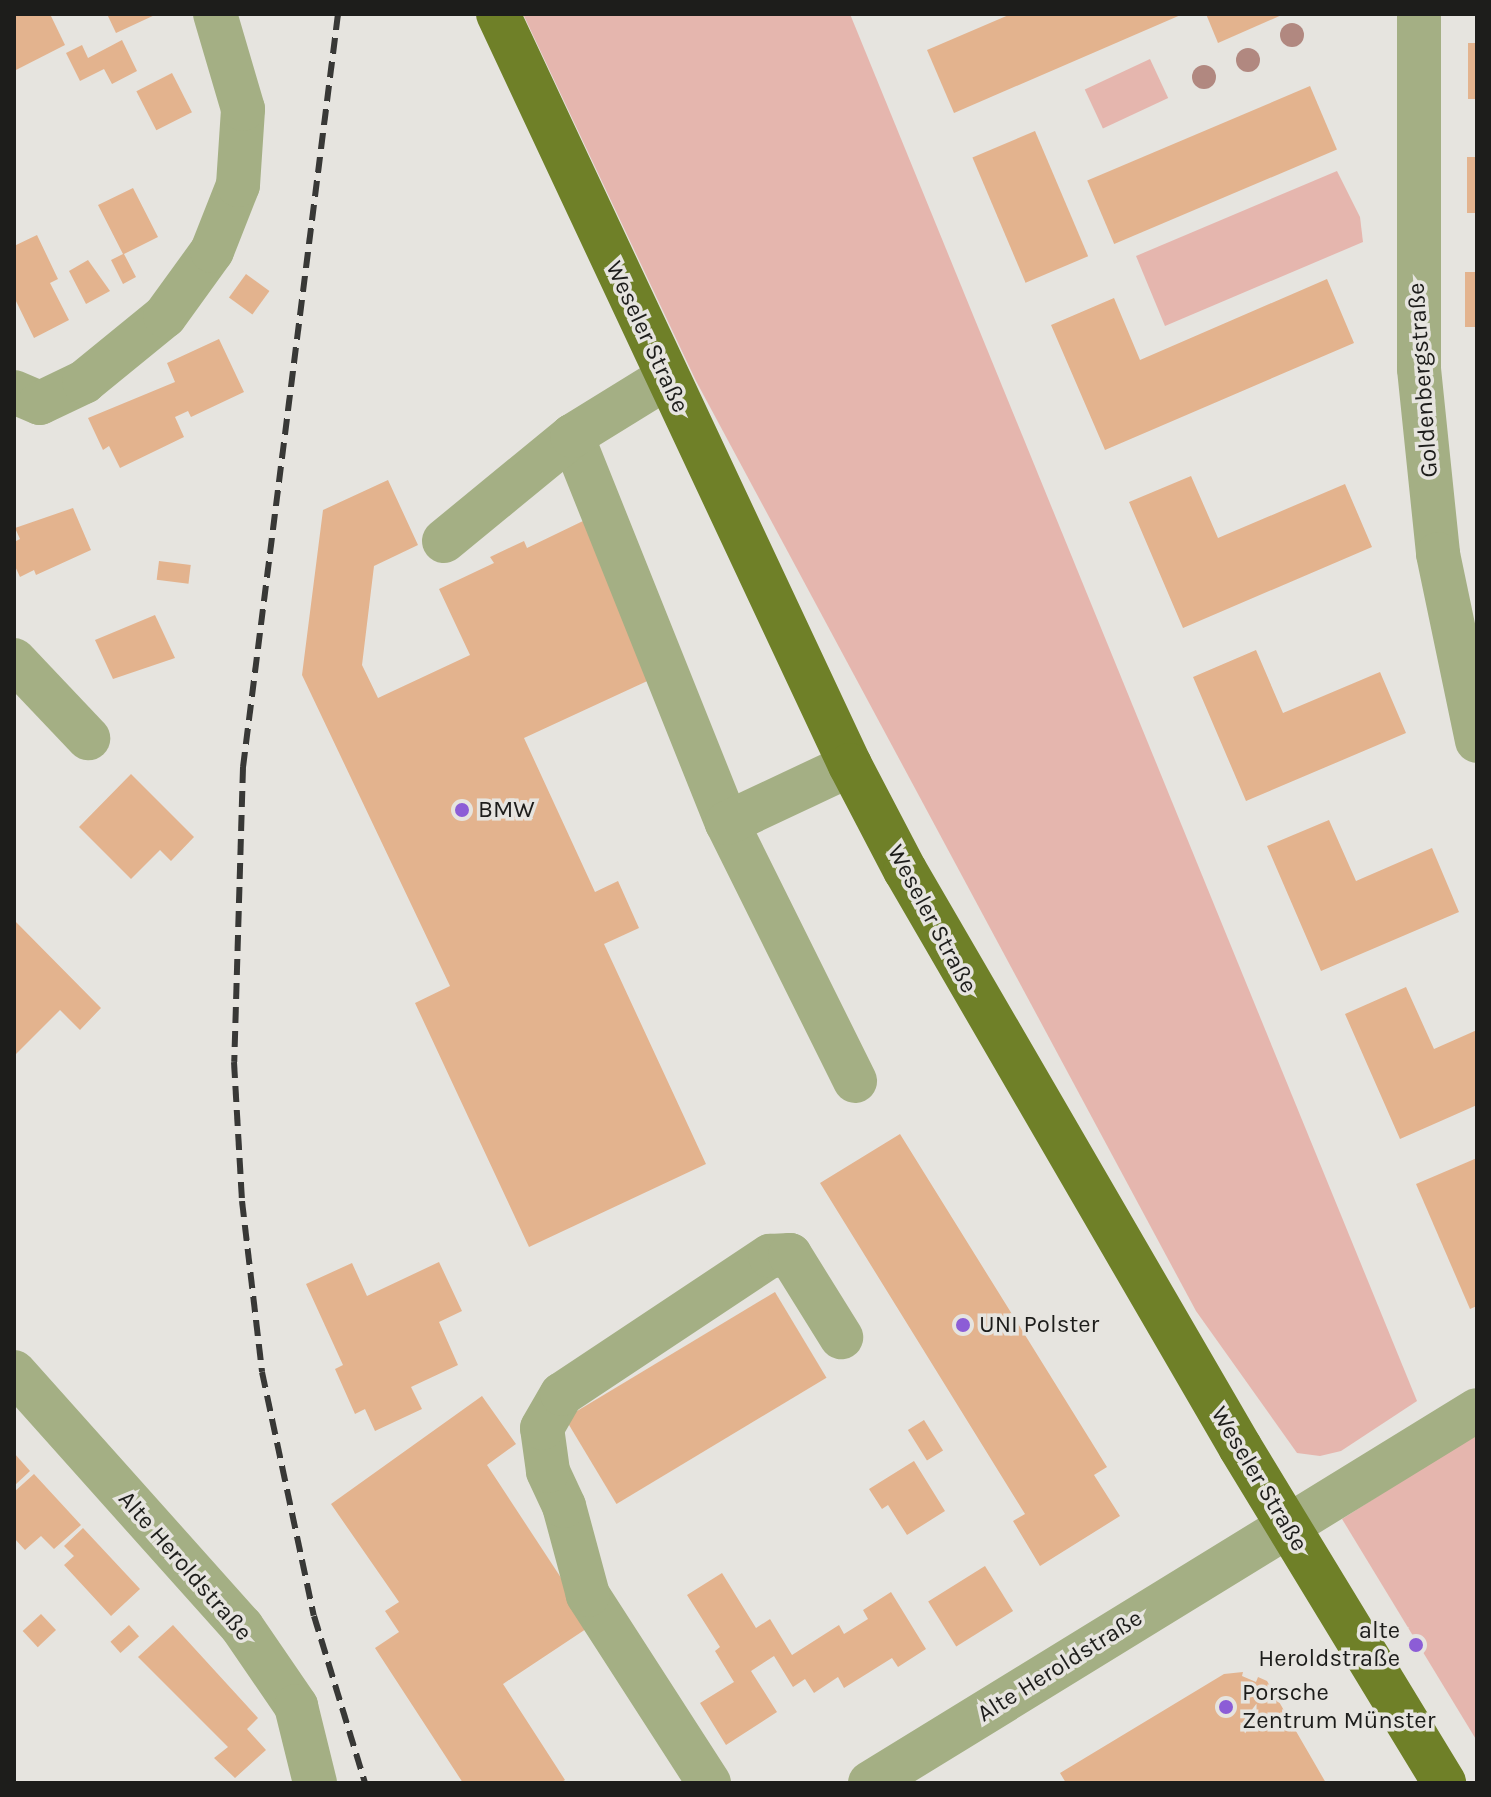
<!DOCTYPE html>
<meta charset="utf-8">
<style>
body{margin:0}
#map{position:relative;width:1491px;height:1797px;overflow:hidden;background:#e6e4df;font-family:Karla,sans-serif}
div>[style]{position:absolute}
.green>*{inset:0;background:#e5b6ae;transform-origin:0 0}
.building>*{inset:0;background:#e3b38e;transform-origin:0 0}
.minor>*{height:44px;margin:-22px;padding:0 22px;transform-origin:22px;border-radius:22px;background:#a4af84}
.major>*{height:44px;margin:-22px;padding:0 22px;transform-origin:22px;border-radius:22px;background:#6f8028}
.rail>*{height:6px;margin-top:-3px;transform-origin:0;background:repeating-linear-gradient(90deg,#383836 0 16px,transparent 0 24px)}
.trees>*{width:24px;height:24px;margin:-12px;border-radius:50%;background:#b18880}
.dots>*{width:22px;height:22px;translate:-50% -50%;box-sizing:border-box;border:4px solid #e6e4df;border-radius:50%}
span{translate:-50% -50%;white-space:nowrap;text-align:center;line-height:1.15;-webkit-text-stroke:7px #e6e4df;paint-order:stroke}
.street-label{font-size:24px;color:#1d1d1b}
.poi-label{font-size:24px;color:#1d1d1b}
.left{translate:0 -50%;text-align:left}
.right{translate:-100% -50%;text-align:right}
.frame{position:absolute;inset:0;border:16px solid #1d1d1b;pointer-events:none}
</style>
<div id="map">
<div class="green">
<i style="clip-path:polygon(523px 14px,850px 14px,1417px 1401px,1341px 1451px,1320px 1456px,1297px 1453px,1196px 1311px,696px 381px)"></i>
<i style="left:1150px;top:59px;width:43px;height:72px;rotate:65deg"></i>
<i style="clip-path:polygon(1337px 171px,1360px 217px,1363px 242px,1165px 326px,1136px 256px)"></i>
<i style="clip-path:polygon(1477px 1433px,1477px 1741px,1342px 1519px)"></i>
</div>
<div class="building">
<i style="clip-path:polygon(14px 14px,50px 14px,65px 45px,14px 71px)"></i>
<i style="clip-path:polygon(107px 14px,157px 14px,116px 33px)"></i>
<i style="clip-path:polygon(1011px 14px,1183px 14px,954px 113px,927px 50px)"></i>
<i style="clip-path:polygon(1206px 14px,1284px 14px,1218px 43px)"></i>
<i style="clip-path:polygon(122px 40px,137px 71px,112px 84px,104px 69px,80px 81px,66px 53px,82px 45px,88px 58px)"></i>
<i style="left:1468px;top:43px;width:9px;height:56px"></i>
<i style="left:172px;top:73px;width:44px;height:40px;rotate:63deg"></i>
<i style="left:1310px;top:86px;width:69px;height:242px;rotate:67deg"></i>
<i style="left:1035px;top:131px;width:136px;height:68px;rotate:67deg"></i>
<i style="left:1467px;top:157px;width:10px;height:56px"></i>
<i style="clip-path:polygon(133px 188px,158px 237px,124px 254px,136px 277px,123px 284px,111px 260px,123px 254px,98px 205px)"></i>
<i style="clip-path:polygon(37px 235px,58px 279px,50px 283px,69px 320px,34px 338px,14px 297px,14px 246px)"></i>
<i style="clip-path:polygon(88px 260px,110px 291px,86px 304px,69px 271px)"></i>
<i style="left:1465px;top:272px;width:12px;height:55px"></i>
<i style="left:246px;top:274px;width:29px;height:29px;rotate:36deg"></i>
<i style="clip-path:polygon(1327px 279px,1354px 343px,1105px 450px,1051px 325px,1114px 298px,1140px 360px)"></i>
<i style="clip-path:polygon(219px 339px,244px 392px,191px 417px,188px 411px,175px 417px,184px 437px,120px 468px,109px 446px,103px 450px,88px 418px,175px 382px,167px 363px)"></i>
<i style="clip-path:polygon(1191px 476px,1218px 538px,1345px 484px,1372px 547px,1183px 628px,1129px 502px)"></i>
<i style="clip-path:polygon(388px 480px,418px 545px,374px 566px,362px 665px,378px 698px,470px 655px,439px 589px,494px 563px,490px 557px,524px 541px,527px 548px,583px 521px,656px 677px,524px 738px,595px 892px,618px 881px,639px 928px,604px 944px,706px 1164px,529px 1247px,415px 1003px,450px 986px,302px 675px,323px 510px)"></i>
<i style="clip-path:polygon(73px 508px,91px 550px,36px 575px,34px 570px,20px 577px,14px 564px,14px 542px,20px 539px,15px 528px)"></i>
<i style="left:159px;top:561px;width:32px;height:19px;rotate:7deg"></i>
<i style="clip-path:polygon(155px 615px,175px 658px,113px 679px,95px 640px)"></i>
<i style="clip-path:polygon(1256px 650px,1283px 713px,1380px 672px,1406px 733px,1246px 801px,1193px 677px)"></i>
<i style="clip-path:polygon(131px 774px,194px 837px,171px 861px,160px 850px,131px 879px,79px 827px)"></i>
<i style="clip-path:polygon(1329px 820px,1356px 881px,1432px 848px,1459px 912px,1321px 971px,1267px 846px)"></i>
<i style="clip-path:polygon(14px 920px,101px 1008px,80px 1030px,60px 1010px,14px 1056px)"></i>
<i style="clip-path:polygon(1406px 987px,1434px 1049px,1477px 1030px,1477px 1105px,1400px 1139px,1345px 1014px)"></i>
<i style="clip-path:polygon(900px 1134px,1107px 1467px,1094px 1475px,1120px 1516px,1040px 1566px,1013px 1521px,1025px 1514px,820px 1183px)"></i>
<i style="clip-path:polygon(1477px 1158px,1477px 1306px,1470px 1309px,1416px 1184px)"></i>
<i style="clip-path:polygon(439px 1262px,462px 1311px,439px 1322px,458px 1365px,411px 1387px,422px 1409px,375px 1431px,365px 1409px,355px 1414px,335px 1369px,343px 1365px,306px 1284px,352px 1263px,367px 1296px)"></i>
<i style="left:775px;top:1292px;width:100px;height:245px;rotate:59deg"></i>
<i style="clip-path:polygon(482px 1396px,516px 1444px,487px 1465px,592px 1625px,503px 1684px,565px 1780px,560px 1783px,463px 1783px,375px 1648px,399px 1632px,385px 1611px,399px 1602px,331px 1504px)"></i>
<i style="left:924px;top:1420px;width:36px;height:19px;rotate:58deg"></i>
<i style="clip-path:polygon(14px 1453px,30px 1471px,14px 1486px)"></i>
<i style="clip-path:polygon(914px 1461px,945px 1511px,907px 1535px,888px 1505px,882px 1509px,869px 1489px)"></i>
<i style="clip-path:polygon(34px 1474px,81px 1525px,54px 1549px,41px 1536px,25px 1550px,14px 1538px,14px 1492px)"></i>
<i style="clip-path:polygon(83px 1528px,140px 1589px,111px 1616px,64px 1565px,74px 1556px,64px 1546px)"></i>
<i style="left:985px;top:1566px;width:53px;height:67px;rotate:58deg"></i>
<i style="clip-path:polygon(722px 1573px,756px 1628px,770px 1619px,792px 1655px,839px 1625px,844px 1634px,868px 1619px,863px 1610px,891px 1592px,926px 1649px,898px 1667px,892px 1658px,844px 1688px,838px 1677px,814px 1693px,805px 1679px,793px 1687px,774px 1656px,751px 1671px,777px 1712px,726px 1745px,700px 1703px,734px 1682px,715px 1651px,720px 1647px,687px 1595px)"></i>
<i style="left:41px;top:1614px;width:22px;height:25px;rotate:47deg"></i>
<i style="left:129px;top:1625px;width:15px;height:25px;rotate:48deg"></i>
<i style="clip-path:polygon(173px 1625px,258px 1718px,247px 1729px,266px 1750px,235px 1778px,214px 1758px,228px 1747px,138px 1657px)"></i>
<i style="clip-path:polygon(1243px 1672px,1242px 1676px,1256px 1682px,1258px 1677px,1267px 1681px,1326px 1783px,1066px 1783px,1060px 1773px,1224px 1674px)"></i>
</div>
<div class="minor">
<i style="left:1419px;top:14px;width:355px;rotate:90deg"></i>
<i style="left:1419px;top:369px;width:186px;rotate:84.1deg"></i>
<i style="left:1438px;top:554px;width:191px;rotate:78.2deg"></i>
<i style="left:14px;top:392px;width:28px;rotate:23deg"></i>
<i style="left:40px;top:403px;width:49px;rotate:-25.5deg"></i>
<i style="left:84px;top:382px;width:104px;rotate:-39.2deg"></i>
<i style="left:165px;top:316px;width:80px;rotate:-54.1deg"></i>
<i style="left:212px;top:251px;width:71px;rotate:-68.5deg"></i>
<i style="left:238px;top:185px;width:76px;rotate:-86.2deg"></i>
<i style="left:243px;top:109px;width:99px;rotate:-106.4deg"></i>
<i style="left:572px;top:436px;width:417px;rotate:68.2deg"></i>
<i style="left:727px;top:823px;width:288px;rotate:63.6deg"></i>
<i style="left:444px;top:541px;width:166px;rotate:-39.4deg"></i>
<i style="left:572px;top:436px;width:110px;rotate:-31.7deg"></i>
<i style="left:14px;top:660px;width:108px;rotate:46.5deg"></i>
<i style="left:727px;top:823px;width:136px;rotate:-25.2deg"></i>
<i style="left:14px;top:1372px;width:342px;rotate:48.2deg"></i>
<i style="left:242px;top:1627px;width:96px;rotate:55.6deg"></i>
<i style="left:296px;top:1706px;width:79px;rotate:76.1deg"></i>
<i style="left:709px;top:1783px;width:224px;rotate:-122.8deg"></i>
<i style="left:588px;top:1595px;width:92px;rotate:-105.1deg"></i>
<i style="left:564px;top:1506px;width:38px;rotate:-115deg"></i>
<i style="left:548px;top:1471px;width:43px;rotate:-97.9deg"></i>
<i style="left:542px;top:1428px;width:39px;rotate:-60deg"></i>
<i style="left:562px;top:1394px;width:250px;rotate:-33.6deg"></i>
<i style="left:770px;top:1256px;width:20px;rotate:-3deg"></i>
<i style="left:790px;top:1255px;width:97px;rotate:58.1deg"></i>
<i style="left:870px;top:1783px;width:712px;rotate:-31.57deg"></i>
</div>
<div class="major">
<i style="left:498px;top:14px;width:829px;rotate:64.89deg"></i>
<i style="left:850px;top:765px;width:119px;rotate:62.4deg"></i>
<i style="left:905px;top:870px;width:667px;rotate:59.86deg"></i>
<i style="left:1240px;top:1447px;width:393px;rotate:58.7deg"></i>
</div>
<div class="rail">
<i style="left:338px;top:14px;width:759px;rotate:97.19deg"></i>
<i style="left:243px;top:767px;width:295px;rotate:91.7deg"></i>
<i style="left:234px;top:1062px;width:139px;rotate:86.7deg"></i>
<i style="left:242px;top:1201px;width:172px;rotate:83.3deg"></i>
<i style="left:262px;top:1372px;width:249px;rotate:78deg"></i>
<i style="left:314px;top:1616px;width:175px;rotate:73deg"></i>
</div>
<div class="trees">
<i style="left:1292px;top:35px"></i>
<i style="left:1248px;top:60px"></i>
<i style="left:1204px;top:77px"></i>
</div>
<div class="dots">
<i style="left:462px;top:810px;background:#8c5dd6"></i>
<i style="left:963px;top:1325px;background:#8c5dd6"></i>
<i style="left:1416px;top:1645px;background:#8c5dd6"></i>
<i style="left:1226px;top:1707px;background:#8c5dd6"></i>
</div>
<div class="street-label">
<span style="left:647px;top:337px;rotate:65deg">Weseler Straße</span>
<span style="left:1423px;top:380px;rotate:-94deg">Goldenbergstraße</span>
<span style="left:932px;top:919px;rotate:62deg">Weseler Straße</span>
<span style="left:1259px;top:1479px;rotate:59deg">Weseler Straße</span>
<span style="left:185px;top:1566px;rotate:49deg">Alte Heroldstraße</span>
<span style="left:1060px;top:1666px;rotate:-32deg">Alte Heroldstraße</span>
</div>
<div class="poi-label">
<span class="left" style="left:478px;top:810px">BMW</span>
<span class="left" style="left:979px;top:1325px">UNI Polster</span>
<span class="right" style="left:1400px;top:1645px">alte<br>Heroldstraße</span>
<span class="left" style="left:1242px;top:1707px">Porsche<br>Zentrum Münster</span>
</div>
<div class="frame"></div>
</div>
